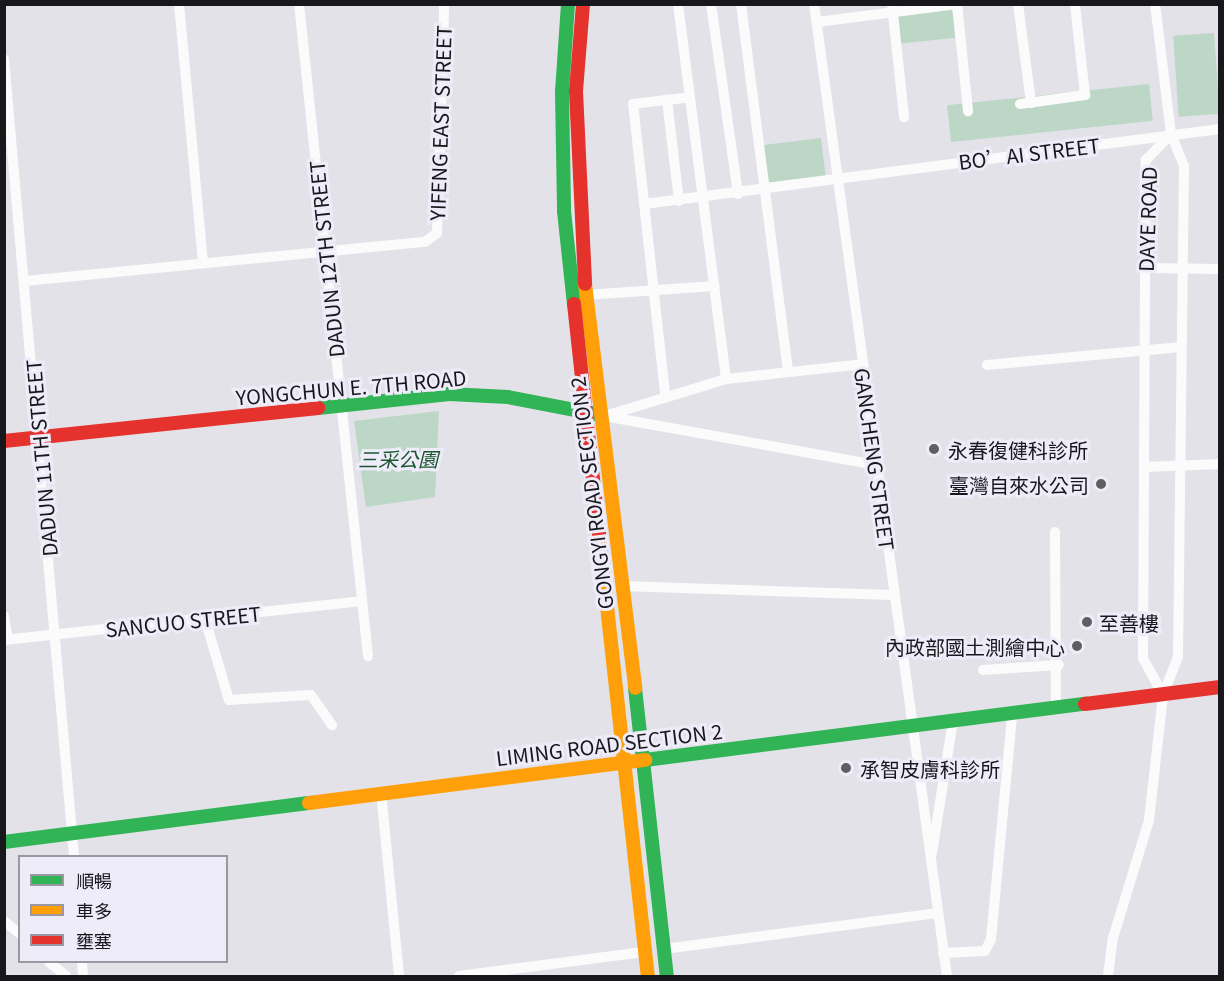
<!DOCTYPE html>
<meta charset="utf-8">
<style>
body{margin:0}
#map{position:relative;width:1224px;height:981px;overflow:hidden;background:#e3e2e9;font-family:Georgia,"Noto Sans TC",serif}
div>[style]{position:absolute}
.green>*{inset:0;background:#bcd7c6;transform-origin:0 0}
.street>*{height:10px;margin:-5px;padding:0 5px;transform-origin:5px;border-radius:5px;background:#fbfbfc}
.fast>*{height:14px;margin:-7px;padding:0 7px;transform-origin:7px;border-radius:7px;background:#30b455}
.slow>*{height:14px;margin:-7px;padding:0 7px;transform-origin:7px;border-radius:7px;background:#ff9f0a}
.jam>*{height:14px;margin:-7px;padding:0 7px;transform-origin:7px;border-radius:7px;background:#e5322d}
.dots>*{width:16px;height:16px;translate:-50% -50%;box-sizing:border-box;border:3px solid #efecfa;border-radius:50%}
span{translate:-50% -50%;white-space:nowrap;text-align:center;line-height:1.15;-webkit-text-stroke:6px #efecfa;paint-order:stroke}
.street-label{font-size:20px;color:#18171b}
.poi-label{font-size:20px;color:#18171b}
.left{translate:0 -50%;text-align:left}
.right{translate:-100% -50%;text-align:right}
.park-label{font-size:20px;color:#195631;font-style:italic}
.frame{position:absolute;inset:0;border:6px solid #18171b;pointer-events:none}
.legend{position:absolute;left:18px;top:855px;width:210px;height:108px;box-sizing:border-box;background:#efecfa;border:2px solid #9997a1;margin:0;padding:8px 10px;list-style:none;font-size:18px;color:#18171b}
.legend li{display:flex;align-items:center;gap:12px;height:30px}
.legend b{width:30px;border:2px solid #9997a1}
</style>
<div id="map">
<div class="green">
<i style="left:952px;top:8px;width:30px;height:56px;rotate:84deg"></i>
<i style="left:1214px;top:33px;width:81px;height:41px;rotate:86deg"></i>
<i style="left:1149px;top:84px;width:37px;height:203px;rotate:84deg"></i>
<i style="left:821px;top:138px;width:38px;height:58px;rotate:83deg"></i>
<i style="clip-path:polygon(439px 411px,435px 497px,366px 507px,354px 421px)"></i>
</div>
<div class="street">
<i style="left:179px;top:4px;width:260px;rotate:84.7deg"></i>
<i style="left:299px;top:4px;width:656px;rotate:83.96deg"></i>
<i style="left:678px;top:4px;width:378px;rotate:82.7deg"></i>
<i style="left:711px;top:4px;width:192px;rotate:81.9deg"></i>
<i style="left:741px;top:4px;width:371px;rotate:82.7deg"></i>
<i style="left:814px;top:4px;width:981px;rotate:82.21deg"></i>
<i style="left:892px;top:4px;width:114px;rotate:83.9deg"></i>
<i style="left:957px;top:4px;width:108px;rotate:84.1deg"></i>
<i style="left:1018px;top:4px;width:100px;rotate:82.5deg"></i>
<i style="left:817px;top:22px;width:141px;rotate:-7.3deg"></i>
<i style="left:4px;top:59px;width:800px;rotate:84.98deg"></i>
<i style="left:1020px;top:104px;width:66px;rotate:-7.9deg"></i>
<i style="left:1085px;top:95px;width:92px;rotate:-96.3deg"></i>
<i style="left:679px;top:201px;width:102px;rotate:-96.8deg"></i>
<i style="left:667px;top:100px;width:23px;rotate:-7deg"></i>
<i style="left:644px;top:204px;width:581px;rotate:-7.42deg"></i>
<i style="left:1146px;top:268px;width:74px;rotate:0.8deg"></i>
<i style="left:25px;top:281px;width:402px;rotate:-5.6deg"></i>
<i style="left:425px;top:242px;width:15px;rotate:-37deg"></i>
<i style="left:437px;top:233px;width:229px;rotate:-88.2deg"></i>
<i style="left:586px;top:295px;width:129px;rotate:-4deg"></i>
<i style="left:987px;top:365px;width:195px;rotate:-5.3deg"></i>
<i style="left:665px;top:393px;width:291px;rotate:-96.3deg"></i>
<i style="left:633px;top:104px;width:34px;rotate:-7deg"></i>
<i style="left:604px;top:416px;width:276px;rotate:10.2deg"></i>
<i style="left:605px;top:416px;width:127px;rotate:-17deg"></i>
<i style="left:726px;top:379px;width:138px;rotate:-6.2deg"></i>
<i style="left:1144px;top:467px;width:76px;rotate:-2.3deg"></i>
<i style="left:1055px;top:532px;width:177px;rotate:89.7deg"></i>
<i style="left:622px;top:586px;width:271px;rotate:1.9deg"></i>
<i style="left:4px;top:616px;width:24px;rotate:81deg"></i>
<i style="left:205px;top:619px;width:84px;rotate:73.5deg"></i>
<i style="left:229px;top:700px;width:82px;rotate:-3.5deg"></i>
<i style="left:311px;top:695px;width:37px;rotate:55deg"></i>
<i style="left:4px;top:640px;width:360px;rotate:-6.2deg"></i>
<i style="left:983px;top:670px;width:76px;rotate:-3.8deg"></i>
<i style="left:1163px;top:695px;width:42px;rotate:-118.4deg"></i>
<i style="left:1143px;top:658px;width:498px;rotate:-89.7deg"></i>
<i style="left:1146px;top:160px;width:36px;rotate:-46deg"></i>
<i style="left:381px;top:792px;width:185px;rotate:84.4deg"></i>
<i style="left:932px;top:853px;width:135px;rotate:-81deg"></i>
<i style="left:4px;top:921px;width:21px;rotate:39deg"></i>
<i style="left:664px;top:949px;width:275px;rotate:-7.5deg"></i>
<i style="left:943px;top:953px;width:42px;rotate:-2.7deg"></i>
<i style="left:985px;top:951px;width:13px;rotate:-63deg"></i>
<i style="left:991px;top:939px;width:225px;rotate:-84.6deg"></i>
<i style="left:49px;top:962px;width:22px;rotate:39deg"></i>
<i style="left:82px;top:962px;width:14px;rotate:86deg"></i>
<i style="left:459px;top:976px;width:188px;rotate:-7.4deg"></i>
<i style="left:1108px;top:976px;width:38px;rotate:-83deg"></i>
<i style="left:1113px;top:938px;width:123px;rotate:-73deg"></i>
<i style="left:1149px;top:820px;width:126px;rotate:-83.6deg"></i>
<i style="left:1163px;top:695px;width:41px;rotate:-68.5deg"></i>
<i style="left:1178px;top:657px;width:491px;rotate:-89.3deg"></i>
<i style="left:1184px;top:166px;width:35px;rotate:-112deg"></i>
<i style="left:1171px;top:134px;width:131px;rotate:-97deg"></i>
</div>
<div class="fast">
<i style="left:568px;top:4px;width:88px;rotate:93.9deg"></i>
<i style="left:562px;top:92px;width:119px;rotate:89deg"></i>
<i style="left:564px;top:211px;width:94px;rotate:83.9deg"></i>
<i style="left:318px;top:408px;width:132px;rotate:-6.1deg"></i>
<i style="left:449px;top:394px;width:59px;rotate:2.9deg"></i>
<i style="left:508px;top:397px;width:90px;rotate:10.9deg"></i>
<i style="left:635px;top:688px;width:290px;rotate:83.7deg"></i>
<i style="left:645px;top:760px;width:444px;rotate:-7.3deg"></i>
<i style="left:4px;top:842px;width:307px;rotate:-7.3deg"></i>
</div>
<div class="slow">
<i style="left:585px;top:284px;width:407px;rotate:82.9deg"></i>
<i style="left:599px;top:534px;width:445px;rotate:83.7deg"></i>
<i style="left:309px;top:803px;width:339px;rotate:-7.3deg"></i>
</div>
<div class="jam">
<i style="left:583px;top:4px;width:87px;rotate:94.6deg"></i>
<i style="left:576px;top:91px;width:193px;rotate:87.3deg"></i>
<i style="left:574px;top:304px;width:231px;rotate:83.8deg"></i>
<i style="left:4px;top:441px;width:316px;rotate:-6deg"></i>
<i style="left:1085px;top:704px;width:136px;rotate:-7.2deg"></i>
</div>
<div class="dots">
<i style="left:934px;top:449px;background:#5f5e63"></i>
<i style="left:1101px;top:484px;background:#5f5e63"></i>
<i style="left:1087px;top:622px;background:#5f5e63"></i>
<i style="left:1077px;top:646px;background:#5f5e63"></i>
<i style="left:846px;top:768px;background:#5f5e63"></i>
</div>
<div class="street-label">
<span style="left:440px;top:123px;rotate:-88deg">YIFENG EAST STREET</span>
<span style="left:1029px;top:153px;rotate:-7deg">BO’AI STREET</span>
<span style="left:1147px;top:219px;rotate:-88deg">DAYE ROAD</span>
<span style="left:326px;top:259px;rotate:-96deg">DADUN 12TH STREET</span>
<span style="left:351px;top:387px;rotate:-5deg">YONGCHUN E. 7TH ROAD</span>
<span style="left:41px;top:458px;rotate:-95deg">DADUN 11TH STREET</span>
<span style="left:875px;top:459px;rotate:82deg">GANCHENG STREET</span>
<span style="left:591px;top:493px;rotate:-97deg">GONGYI ROAD SECTION 2</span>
<span style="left:183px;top:621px;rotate:-6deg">SANCUO STREET</span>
<span style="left:609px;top:744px;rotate:-7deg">LIMING ROAD SECTION 2</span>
</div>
<div class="poi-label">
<span class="left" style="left:948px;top:449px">永春復健科診所</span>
<span class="right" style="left:1089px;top:484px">臺灣自來水公司</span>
<span class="left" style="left:1099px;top:622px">至善樓</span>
<span class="right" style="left:1065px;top:646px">內政部國土測繪中心</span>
<span class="left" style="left:860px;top:768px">承智皮膚科診所</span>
</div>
<div class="park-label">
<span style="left:398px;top:458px">三采公園</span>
</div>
<div class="frame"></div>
<ul class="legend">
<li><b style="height:8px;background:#30b455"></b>順暢</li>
<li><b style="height:8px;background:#ff9f0a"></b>車多</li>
<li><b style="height:8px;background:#e5322d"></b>壅塞</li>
</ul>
</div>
